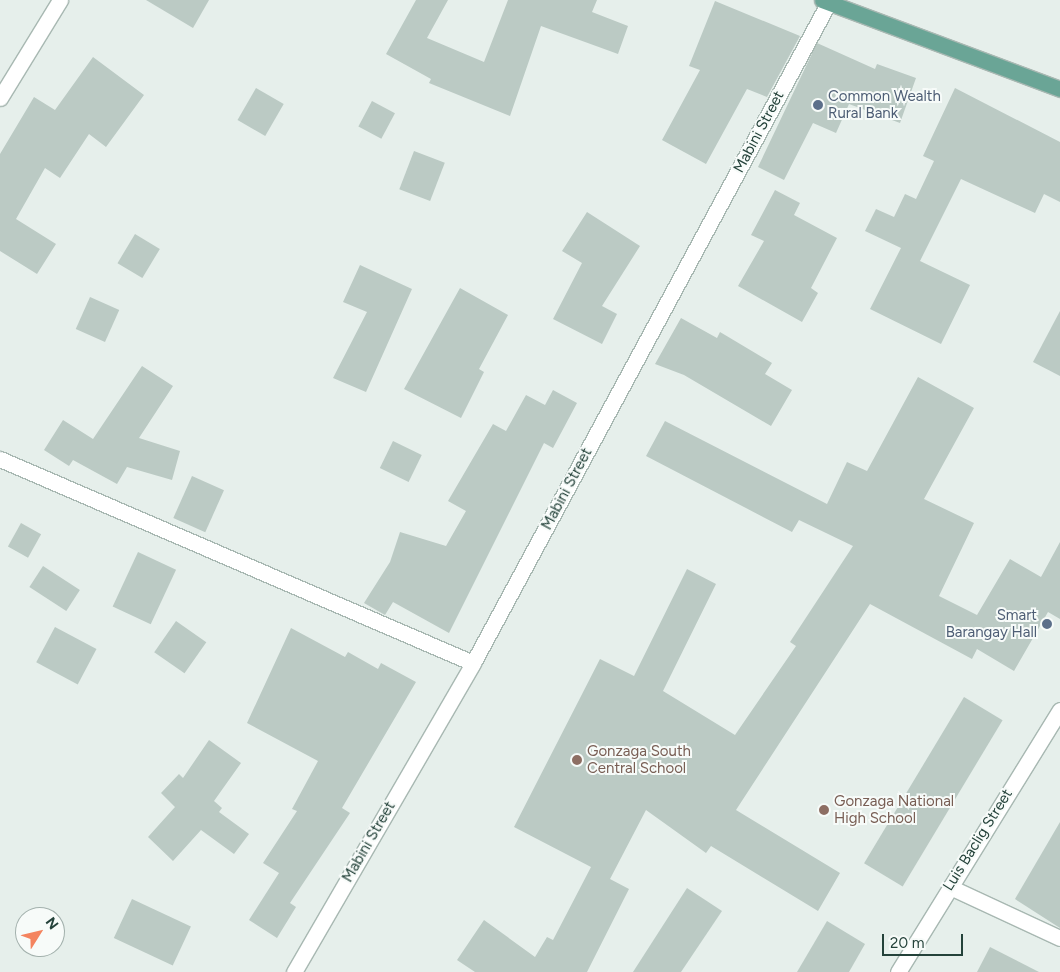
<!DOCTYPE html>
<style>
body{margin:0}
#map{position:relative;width:1060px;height:972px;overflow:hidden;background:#e6efeb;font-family:Figtree,sans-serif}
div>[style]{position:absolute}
.building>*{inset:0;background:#bbcac4;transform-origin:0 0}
.roads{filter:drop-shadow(1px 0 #a8b8b2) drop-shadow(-1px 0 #a8b8b2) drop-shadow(0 1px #a8b8b2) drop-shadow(0 -1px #a8b8b2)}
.minor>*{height:15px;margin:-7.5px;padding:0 7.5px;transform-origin:7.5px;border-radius:7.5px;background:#fff}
.major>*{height:15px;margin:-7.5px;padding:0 7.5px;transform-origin:7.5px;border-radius:7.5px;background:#6aa596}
.dots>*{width:14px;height:14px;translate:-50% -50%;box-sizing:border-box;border:2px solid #f7fbf9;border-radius:50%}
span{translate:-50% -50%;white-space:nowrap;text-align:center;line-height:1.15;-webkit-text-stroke:4px #f7fbf9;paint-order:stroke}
.service-label{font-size:15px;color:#4e5e75}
.left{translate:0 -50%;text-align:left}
.right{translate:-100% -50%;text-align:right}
.street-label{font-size:15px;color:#24423a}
.education-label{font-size:15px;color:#785e54}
.north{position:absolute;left:15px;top:907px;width:50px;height:50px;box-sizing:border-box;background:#f7fbf9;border:1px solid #a3b1ad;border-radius:50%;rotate:54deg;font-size:14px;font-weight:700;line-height:20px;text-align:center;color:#24423a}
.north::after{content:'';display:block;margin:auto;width:18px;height:22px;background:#f4845f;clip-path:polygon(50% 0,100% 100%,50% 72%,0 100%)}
.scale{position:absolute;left:882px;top:934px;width:81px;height:22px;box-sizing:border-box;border:2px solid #24423a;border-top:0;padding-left:6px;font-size:15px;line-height:18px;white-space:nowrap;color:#24423a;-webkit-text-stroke:4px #f7fbf9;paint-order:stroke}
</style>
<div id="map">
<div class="building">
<i style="clip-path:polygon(146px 0,209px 0,193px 28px)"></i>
<i style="clip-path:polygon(416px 0,448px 0,427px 38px,484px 62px,508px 0,597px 0,592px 12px,628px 26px,618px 54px,541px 26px,510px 116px,429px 83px,431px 79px,386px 54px)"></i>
<i style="clip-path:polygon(715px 1px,800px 36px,767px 97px,747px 89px,706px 164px,662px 140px,700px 70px,689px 66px)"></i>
<i style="clip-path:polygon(817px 43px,875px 69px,877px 64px,916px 78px,900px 123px,849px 104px,836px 133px,813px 123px,784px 180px,758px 167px)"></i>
<i style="clip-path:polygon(93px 57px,144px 95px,106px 147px,89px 134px,60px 178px,45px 168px,16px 219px,56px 244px,37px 274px,0 251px,0 154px,34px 97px,55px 110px)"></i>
<i style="left:256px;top:88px;width:32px;height:37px;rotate:30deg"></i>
<i style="clip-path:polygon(955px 88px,1060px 142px,1060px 202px,1044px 194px,1035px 213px,961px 179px,920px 261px,970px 285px,941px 344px,870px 309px,901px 248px,865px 231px,876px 209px,894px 217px,905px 194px,916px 199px,934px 161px,923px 156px)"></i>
<i style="left:372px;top:101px;width:26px;height:29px;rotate:28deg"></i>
<i style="left:414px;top:151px;width:33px;height:41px;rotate:21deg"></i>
<i style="clip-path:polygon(775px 190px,800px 203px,794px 215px,837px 238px,811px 288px,818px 293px,802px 322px,738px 286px,764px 241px,751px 235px)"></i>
<i style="clip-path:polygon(587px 212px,640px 246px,602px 306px,617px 314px,602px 344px,553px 319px,582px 263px,562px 251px)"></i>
<i style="left:135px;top:234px;width:29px;height:34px;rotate:31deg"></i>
<i style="clip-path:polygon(360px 265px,412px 289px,366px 392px,333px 378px,367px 312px,343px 302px)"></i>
<i style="clip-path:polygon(460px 288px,508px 315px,479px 369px,484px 372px,461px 418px,404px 389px)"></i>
<i style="left:90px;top:297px;width:32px;height:35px;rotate:24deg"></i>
<i style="clip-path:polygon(1060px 311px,1060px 376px,1033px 362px)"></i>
<i style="clip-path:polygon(681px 318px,717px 338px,720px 332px,772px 363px,765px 374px,792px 390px,771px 426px,684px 375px,655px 364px)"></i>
<i style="clip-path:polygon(142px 366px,173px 386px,139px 438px,180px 451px,172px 480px,127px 467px,117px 484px,73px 460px,69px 466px,44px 450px,63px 420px,93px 439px)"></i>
<i style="clip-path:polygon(918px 377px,974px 408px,924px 499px,974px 523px,939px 596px,977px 615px,1010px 559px,1041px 577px,1060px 542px,1060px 619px,1048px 612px,1014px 671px,977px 649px,972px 659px,870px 604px,736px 810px,840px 873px,818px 911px,711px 846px,706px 853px,646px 810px,610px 879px,629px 889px,587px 972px,475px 972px,457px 960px,484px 920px,535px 957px,547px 937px,553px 940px,591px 867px,514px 827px,600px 659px,634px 676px,687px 569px,716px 584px,663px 691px,735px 735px,796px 646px,790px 642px,853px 546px,799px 520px,792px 532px,646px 456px,665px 421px,827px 504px,847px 462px,867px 471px)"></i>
<i style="clip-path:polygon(553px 390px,577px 403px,553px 448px,544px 443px,449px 633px,393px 602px,385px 615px,364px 603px,390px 562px,400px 532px,446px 546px,466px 511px,448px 501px,493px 424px,506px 431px,526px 395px,545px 405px)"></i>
<i style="left:393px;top:441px;width:32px;height:30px;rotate:26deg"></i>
<i style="left:192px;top:476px;width:35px;height:46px;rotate:24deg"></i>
<i style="left:21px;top:523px;width:23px;height:27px;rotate:29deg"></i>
<i style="left:138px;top:552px;width:42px;height:60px;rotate:25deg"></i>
<i style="left:43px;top:566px;width:44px;height:25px;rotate:33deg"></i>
<i style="left:176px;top:621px;width:37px;height:38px;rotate:35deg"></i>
<i style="left:55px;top:627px;width:47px;height:40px;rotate:28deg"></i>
<i style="clip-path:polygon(291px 628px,345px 657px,348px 652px,378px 669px,381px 663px,416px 682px,342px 808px,350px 813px,290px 903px,296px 907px,277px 938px,249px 920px,279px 873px,263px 863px,297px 811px,292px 809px,318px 761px,247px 723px)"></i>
<i style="left:964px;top:697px;width:45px;height:194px;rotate:31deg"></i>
<i style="clip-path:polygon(209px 740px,241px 763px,214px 801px,222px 808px,219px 812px,249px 834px,234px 854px,201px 830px,173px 861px,148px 837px,175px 807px,161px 793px,179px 774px,183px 778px)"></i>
<i style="clip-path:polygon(1060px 822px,1060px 928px,1015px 899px)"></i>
<i style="clip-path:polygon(687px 888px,722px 911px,681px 972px,633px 972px)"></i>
<i style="left:132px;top:899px;width:65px;height:43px;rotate:25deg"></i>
<i style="clip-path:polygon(827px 921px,865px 944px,849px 972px,797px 972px)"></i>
<i style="clip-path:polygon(990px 947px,1039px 972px,977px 972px)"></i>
</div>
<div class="roads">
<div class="minor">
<i style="left:0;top:98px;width:115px;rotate:-58.5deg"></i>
<i style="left:0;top:459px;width:515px;rotate:23.33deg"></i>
<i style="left:950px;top:887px;width:121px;rotate:24.9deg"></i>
<i style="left:294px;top:972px;width:357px;rotate:-59.9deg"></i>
<i style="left:473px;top:663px;width:753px;rotate:-61.7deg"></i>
<i style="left:898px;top:972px;width:308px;rotate:-58.3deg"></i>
</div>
<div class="major">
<i style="left:822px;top:0;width:254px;rotate:20.5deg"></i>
</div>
</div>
<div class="dots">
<i style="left:818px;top:105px;background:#5c6f8a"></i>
<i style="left:1047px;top:624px;background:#5c6f8a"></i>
<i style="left:577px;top:760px;background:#8d6e63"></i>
<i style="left:824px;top:810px;background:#8d6e63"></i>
</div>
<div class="service-label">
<span class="left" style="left:828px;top:105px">Common Wealth<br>Rural Bank</span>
<span class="right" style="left:1037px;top:624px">Smart<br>Barangay Hall</span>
</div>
<div class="street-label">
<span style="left:759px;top:132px;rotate:-62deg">Mabini Street</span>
<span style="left:567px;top:489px;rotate:-62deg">Mabini Street</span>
<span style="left:978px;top:840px;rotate:-58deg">Luis Baclig Street</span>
<span style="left:369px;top:842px;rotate:-60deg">Mabini Street</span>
</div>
<div class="education-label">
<span class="left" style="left:587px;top:760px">Gonzaga South<br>Central School</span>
<span class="left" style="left:834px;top:810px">Gonzaga National<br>High School</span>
</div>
<div class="north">N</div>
<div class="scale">20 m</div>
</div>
